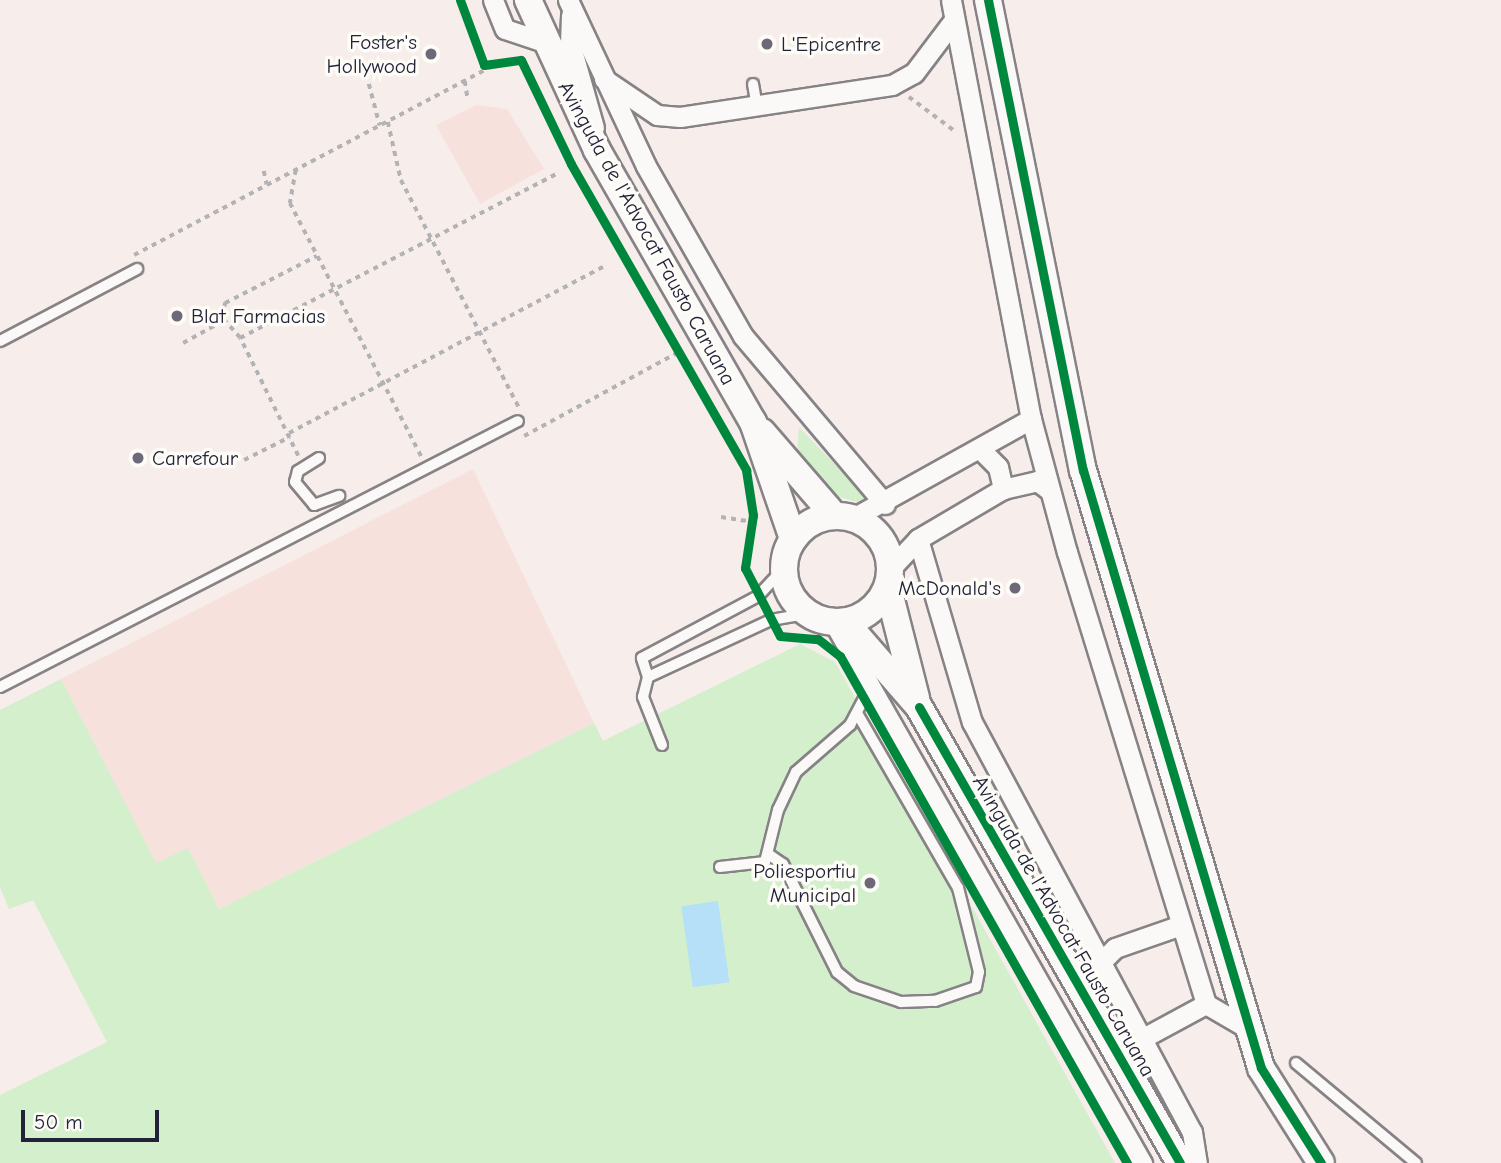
<!DOCTYPE html>
<style>
body{margin:0}
#map{position:relative;width:1501px;height:1163px;overflow:hidden;background:#f7edea;font-family:"Comic Neue",sans-serif}
div>[style]{position:absolute}
.built>*{inset:0;background:#f6e1dd}
.green>*{inset:0;background:#d3efcc}
.water>*{inset:0;background:#b6e0f7;transform-origin:0 0}
.path>*{height:3.5px;margin-top:-1.75px;transform-origin:0;background:repeating-linear-gradient(90deg,#b3b2b4 0 5px,transparent 0 10px)}
.roads{filter:drop-shadow(2px 0 #868285) drop-shadow(-2px 0 #868285) drop-shadow(0 2px #868285) drop-shadow(0 -2px #868285)}
.lane>*{height:10px;margin:-5px;padding:0 5px;transform-origin:5px;border-radius:5px;background:#faf9f7}
.street>*{height:19px;margin:-9.5px;padding:0 9.5px;transform-origin:9.5px;border-radius:9.5px;background:#faf9f7}
.secondary>*{height:26px;margin:-13px;padding:0 13px;transform-origin:13px;border-radius:13px;background:#faf9f7}
.secondary>.ring{margin:-13px;padding:0;box-sizing:content-box;background:none;border:26px solid #faf9f7;border-radius:50%}
.cycleway>*{height:9px;margin:-4.5px;padding:0 4.5px;transform-origin:4.5px;border-radius:4.5px;background:#00873e}
.dots>*{width:19px;height:19px;translate:-50% -50%;box-sizing:border-box;border:4px solid #fdfcf7;border-radius:50%}
span{translate:-50% -50%;white-space:nowrap;text-align:center;line-height:1.15;-webkit-text-stroke:7px #fdfcf7;paint-order:stroke}
.poi-label{font-size:21px;color:#22223b}
.right{translate:-100% -50%;text-align:right}
.left{translate:0 -50%;text-align:left}
.street-label{font-size:21px;color:#22223b}
.scale{position:absolute;left:21px;top:1110px;width:138px;height:32px;box-sizing:border-box;border:4px solid #22223b;border-top:0;padding-left:9px;font-size:21px;line-height:24px;white-space:nowrap;color:#22223b;-webkit-text-stroke:5px #fdfcf7;paint-order:stroke}
</style>
<div id="map">
<div class="built">
<i style="clip-path:polygon(476px 105px,507px 109px,544px 169px,480px 204px,436px 125px)"></i>
<i style="clip-path:polygon(473px 469px,594px 723px,219px 909px,188px 848px,156px 864px,61px 679px)"></i>
</div>
<div class="green">
<i style="clip-path:polygon(799px 427px,868px 499px,863px 504px,837px 496px,797px 456px)"></i>
<i style="clip-path:polygon(800px 644px,835px 662px,1115px 1163px,0 1163px,0 1095px,107px 1042px,33px 900px,9px 909px,0 887px,0 710px,61px 679px,156px 863px,188px 848px,219px 909px,594px 723px,603px 741px)"></i>
</div>
<div class="water">
<i style="left:718px;top:901px;width:82px;height:37px;rotate:82deg"></i>
</div>
<div class="path">
<i style="left:465px;top:81px;width:18px;rotate:81deg"></i>
<i style="left:369px;top:84px;width:43px;rotate:75.3deg"></i>
<i style="left:909px;top:97px;width:59px;rotate:36.7deg"></i>
<i style="left:388px;top:122px;width:59px;rotate:77.4deg"></i>
<i style="left:401px;top:180px;width:257px;rotate:62.6deg"></i>
<i style="left:296px;top:170px;width:34px;rotate:100deg"></i>
<i style="left:290px;top:203px;width:287px;rotate:62.6deg"></i>
<i style="left:264px;top:171px;width:14px;rotate:78deg"></i>
<i style="left:134px;top:255px;width:403px;rotate:-27.8deg"></i>
<i style="left:240px;top:338px;width:356px;rotate:-27.4deg"></i>
<i style="left:183px;top:343px;width:43px;rotate:-28.9deg"></i>
<i style="left:289px;top:433px;width:357px;rotate:-27.9deg"></i>
<i style="left:524px;top:436px;width:176px;rotate:-28.5deg"></i>
<i style="left:298px;top:456px;width:131px;rotate:-116.2deg"></i>
<i style="left:240px;top:338px;width:28px;rotate:-132deg"></i>
<i style="left:221px;top:317px;width:15px;rotate:-74deg"></i>
<i style="left:225px;top:303px;width:103px;rotate:-27.1deg"></i>
<i style="left:244px;top:460px;width:51px;rotate:-26.6deg"></i>
<i style="left:721px;top:517px;width:31px;rotate:9deg"></i>
</div>
<div class="roads">
<div class="lane">
<i style="left:753px;top:84px;width:22px;rotate:80deg"></i>
<i style="left:0;top:341px;width:155px;rotate:-27.7deg"></i>
<i style="left:319px;top:458px;width:25px;rotate:148deg"></i>
<i style="left:298px;top:471px;width:11px;rotate:105deg"></i>
<i style="left:295px;top:482px;width:30px;rotate:50deg"></i>
<i style="left:314px;top:505px;width:27px;rotate:-20deg"></i>
<i style="left:648px;top:677px;width:136px;rotate:-24.9deg"></i>
<i style="left:771px;top:620px;width:36px;rotate:-10deg"></i>
<i style="left:0;top:687px;width:582px;rotate:-27.18deg"></i>
<i style="left:662px;top:745px;width:52px;rotate:-111.6deg"></i>
<i style="left:643px;top:697px;width:21px;rotate:-76deg"></i>
<i style="left:648px;top:677px;width:20px;rotate:-108deg"></i>
<i style="left:642px;top:658px;width:132px;rotate:-28.1deg"></i>
<i style="left:758px;top:596px;width:37px;rotate:-47deg"></i>
<i style="left:768px;top:854px;width:18px;rotate:34deg"></i>
<i style="left:783px;top:864px;width:121px;rotate:63.4deg"></i>
<i style="left:837px;top:972px;width:22px;rotate:39deg"></i>
<i style="left:854px;top:986px;width:50px;rotate:18.8deg"></i>
<i style="left:901px;top:1002px;width:34px;rotate:-2deg"></i>
<i style="left:935px;top:1001px;width:43px;rotate:-18.9deg"></i>
<i style="left:976px;top:987px;width:15px;rotate:-79deg"></i>
<i style="left:979px;top:972px;width:87px;rotate:-104deg"></i>
<i style="left:958px;top:888px;width:200px;rotate:-120deg"></i>
<i style="left:720px;top:867px;width:45px;rotate:-6.3deg"></i>
<i style="left:765px;top:862px;width:54px;rotate:-76deg"></i>
<i style="left:778px;top:810px;width:42px;rotate:-64.7deg"></i>
<i style="left:796px;top:772px;width:72px;rotate:-41deg"></i>
<i style="left:850px;top:725px;width:41px;rotate:-62.2deg"></i>
<i style="left:1296px;top:1063px;width:156px;rotate:39.8deg"></i>
</div>
<div class="street">
<i style="left:493px;top:0;width:31px;rotate:68deg"></i>
<i style="left:505px;top:29px;width:41px;rotate:18.4deg"></i>
<i style="left:568px;top:0;width:183px;rotate:64.8deg"></i>
<i style="left:646px;top:166px;width:196px;rotate:60.3deg"></i>
<i style="left:743px;top:336px;width:220px;rotate:49.8deg"></i>
<i style="left:951px;top:0;width:427px;rotate:79.2deg"></i>
<i style="left:1031px;top:419px;width:138px;rotate:74.9deg"></i>
<i style="left:1067px;top:552px;width:473px;rotate:72.9deg"></i>
<i style="left:1206px;top:1004px;width:50px;rotate:30.2deg"></i>
<i style="left:571px;top:15px;width:28px;rotate:92deg"></i>
<i style="left:570px;top:43px;width:88px;rotate:74.2deg"></i>
<i style="left:604px;top:79px;width:64px;rotate:34.2deg"></i>
<i style="left:657px;top:115px;width:23px;rotate:5deg"></i>
<i style="left:680px;top:117px;width:214px;rotate:-8.6deg"></i>
<i style="left:892px;top:85px;width:25px;rotate:-29deg"></i>
<i style="left:914px;top:73px;width:66px;rotate:-53deg"></i>
<i style="left:980px;top:449px;width:25px;rotate:45deg"></i>
<i style="left:998px;top:467px;width:23px;rotate:77deg"></i>
<i style="left:853px;top:518px;width:204px;rotate:-29.1deg"></i>
<i style="left:918px;top:539px;width:191px;rotate:73.6deg"></i>
<i style="left:972px;top:722px;width:465px;rotate:61.8deg"></i>
<i style="left:1192px;top:1132px;width:31px;rotate:81deg"></i>
<i style="left:891px;top:568px;width:40px;rotate:-47deg"></i>
<i style="left:918px;top:539px;width:99px;rotate:-30.5deg"></i>
<i style="left:1003px;top:489px;width:35px;rotate:-13deg"></i>
<i style="left:1037px;top:481px;width:15px;rotate:37deg"></i>
<i style="left:838px;top:630px;width:614px;rotate:60.3deg"></i>
<i style="left:1103px;top:960px;width:17px;rotate:-45deg"></i>
<i style="left:1115px;top:948px;width:67px;rotate:-19.2deg"></i>
<i style="left:1143px;top:1038px;width:72px;rotate:-28.4deg"></i>
</div>
<div class="secondary">
<i style="left:528px;top:0;width:165px;rotate:65.3deg"></i>
<i style="left:597px;top:150px;width:314px;rotate:60.2deg"></i>
<i style="left:753px;top:422px;width:124px;rotate:71.1deg"></i>
<i style="left:988px;top:0;width:480px;rotate:78.6deg"></i>
<i style="left:1083px;top:470px;width:624px;rotate:73.42deg"></i>
<i style="left:1261px;top:1068px;width:112px;rotate:57.7deg"></i>
<i style="left:762px;top:432px;width:110px;rotate:49.1deg"></i>
<i class="ring" style="left:784px;top:516px;width:80px;height:80px"></i>
<i style="left:888px;top:588px;width:114px;rotate:75.7deg"></i>
<i style="left:846px;top:623px;width:111px;rotate:49deg"></i>
<i style="left:919px;top:707px;width:525px;rotate:60.21deg"></i>
</div>
</div>
<div class="cycleway">
<i style="left:460px;top:0;width:69px;rotate:69.7deg"></i>
<i style="left:484px;top:65px;width:37px;rotate:-8deg"></i>
<i style="left:521px;top:60px;width:115px;rotate:64.3deg"></i>
<i style="left:571px;top:164px;width:353px;rotate:60.2deg"></i>
<i style="left:746px;top:470px;width:46px;rotate:81.2deg"></i>
<i style="left:753px;top:515px;width:54px;rotate:98.6deg"></i>
<i style="left:745px;top:568px;width:76px;rotate:62.8deg"></i>
<i style="left:780px;top:636px;width:38px;rotate:5deg"></i>
<i style="left:818px;top:639px;width:28px;rotate:38deg"></i>
<i style="left:840px;top:656px;width:583px;rotate:60.49deg"></i>
<i style="left:988px;top:0;width:480px;rotate:78.6deg"></i>
<i style="left:1083px;top:470px;width:624px;rotate:73.42deg"></i>
<i style="left:1261px;top:1068px;width:112px;rotate:57.7deg"></i>
<i style="left:919px;top:707px;width:525px;rotate:60.21deg"></i>
</div>
<div class="dots">
<i style="left:767px;top:44px;background:#6d6978"></i>
<i style="left:431px;top:54px;background:#6d6978"></i>
<i style="left:177px;top:316px;background:#6d6978"></i>
<i style="left:138px;top:458px;background:#6d6978"></i>
<i style="left:1015px;top:588px;background:#6d6978"></i>
<i style="left:870px;top:883px;background:#6d6978"></i>
</div>
<div class="poi-label">
<span class="right" style="left:417px;top:54px">Foster's<br>Hollywood</span>
<span class="left" style="left:781px;top:44px">L'Epicentre</span>
<span class="left" style="left:191px;top:316px">Blat Farmacias</span>
<span class="left" style="left:152px;top:458px">Carrefour</span>
<span class="right" style="left:1001px;top:588px">McDonald's</span>
<span class="right" style="left:856px;top:883px">Poliesportiu<br>Municipal</span>
</div>
<div class="street-label">
<span style="left:647px;top:233px;rotate:61deg">Avinguda de l'Advocat Fausto Caruana</span>
<span style="left:1064px;top:926px;rotate:60deg">Avinguda de l'Advocat Fausto Caruana</span>
</div>
<div class="scale">50 m</div>
</div>
